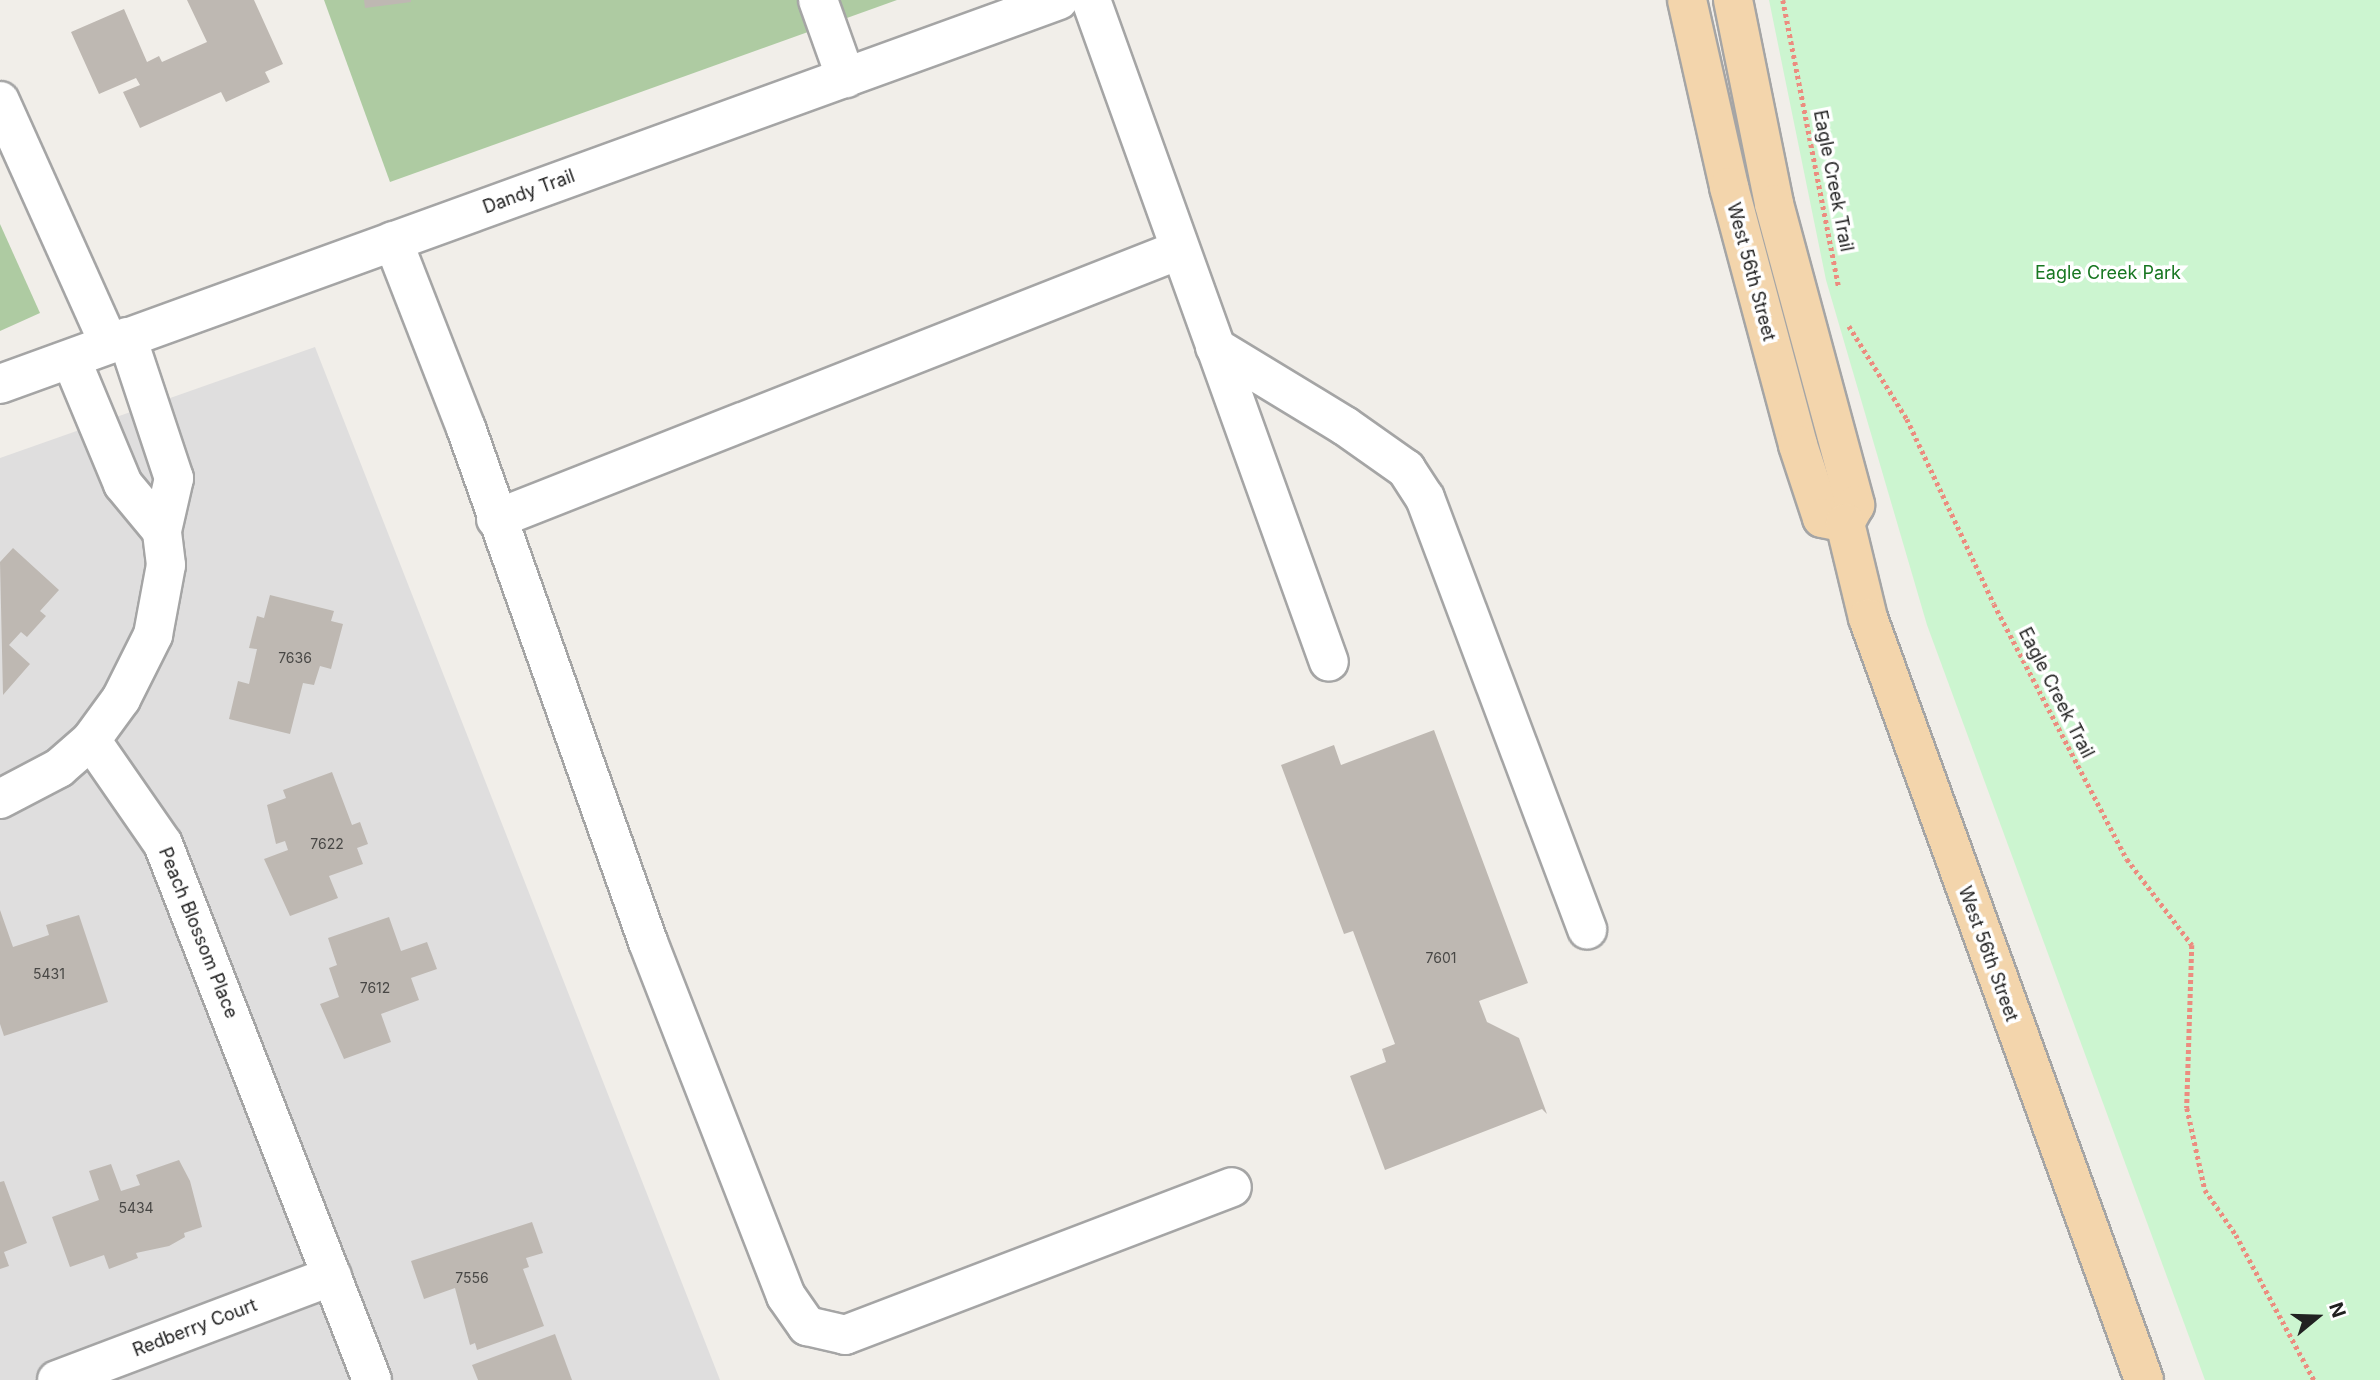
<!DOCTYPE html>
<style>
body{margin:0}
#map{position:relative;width:2380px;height:1380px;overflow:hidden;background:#f1eee9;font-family:Inter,sans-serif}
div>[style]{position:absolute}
.residential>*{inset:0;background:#dfdede}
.forest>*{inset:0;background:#aecba2}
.park>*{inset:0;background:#ccf5d0}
.building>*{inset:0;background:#beb8b2}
.path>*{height:4.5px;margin-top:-2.25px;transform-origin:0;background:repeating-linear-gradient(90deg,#ec8c7f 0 3.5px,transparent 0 7px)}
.roads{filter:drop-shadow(2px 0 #a5a5a5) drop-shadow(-2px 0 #a5a5a5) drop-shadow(0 2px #a5a5a5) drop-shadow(0 -2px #a5a5a5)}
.minor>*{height:38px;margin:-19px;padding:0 19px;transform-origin:19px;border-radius:19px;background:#fff}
.major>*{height:38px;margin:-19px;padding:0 19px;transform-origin:19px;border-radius:19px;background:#f3d5ac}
span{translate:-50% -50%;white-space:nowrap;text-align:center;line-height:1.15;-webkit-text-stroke:7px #fff;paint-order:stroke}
.number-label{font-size:14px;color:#484745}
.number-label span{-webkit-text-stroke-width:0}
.street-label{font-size:18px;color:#212121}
.park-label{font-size:18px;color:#187721}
.north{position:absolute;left:2282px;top:1282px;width:70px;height:70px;-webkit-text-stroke:5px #fff;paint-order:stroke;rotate:71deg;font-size:19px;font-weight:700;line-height:28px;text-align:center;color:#212121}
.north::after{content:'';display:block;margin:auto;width:24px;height:32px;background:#212121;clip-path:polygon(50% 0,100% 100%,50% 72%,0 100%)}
</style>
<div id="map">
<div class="residential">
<i style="clip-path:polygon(315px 347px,720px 1380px,0 1380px,0 458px)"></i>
</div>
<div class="forest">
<i style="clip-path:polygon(324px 0,897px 0,390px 182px)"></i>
<i style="clip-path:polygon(0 224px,40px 313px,0 331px)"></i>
</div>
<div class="park">
<i style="clip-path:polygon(1769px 0,2380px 0,2380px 1380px,2205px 1380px,1927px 625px,1826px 280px)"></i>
</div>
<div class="building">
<i style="clip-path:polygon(187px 0,254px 0,283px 64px,265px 72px,270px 82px,226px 102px,221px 92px,140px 128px,123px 92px,140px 85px,136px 78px,99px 94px,71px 32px,124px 9px,147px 62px,159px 56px,162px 62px,207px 42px)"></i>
<i style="clip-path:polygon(364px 0,411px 0,411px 2px,365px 8px)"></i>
<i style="clip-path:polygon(13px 548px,59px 590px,40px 611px,46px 616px,27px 637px,21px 632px,9px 645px,30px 664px,3px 695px,0 562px)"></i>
<i style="clip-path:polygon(270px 595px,334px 611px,331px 621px,343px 624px,331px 669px,320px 666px,314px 685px,303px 683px,290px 734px,229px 719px,238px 681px,249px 684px,257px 649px,249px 648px,257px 616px,264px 618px)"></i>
<i style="clip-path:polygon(1434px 730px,1528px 983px,1479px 1001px,1487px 1022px,1519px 1038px,1547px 1114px,1542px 1109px,1385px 1170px,1350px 1076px,1386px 1062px,1382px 1049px,1395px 1044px,1353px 931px,1344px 934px,1281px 765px,1334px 745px,1341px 765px)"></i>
<i style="clip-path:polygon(332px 772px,352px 825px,360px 822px,368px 844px,357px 848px,363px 864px,329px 876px,338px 898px,290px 916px,264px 859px,288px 850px,285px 841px,276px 844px,267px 805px,286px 798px,283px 790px)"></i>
<i style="clip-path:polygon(0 910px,13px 947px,49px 935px,46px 925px,79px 915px,108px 1002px,4px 1036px,0 1024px)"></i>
<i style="clip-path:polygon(389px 917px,401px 951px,427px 942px,437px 969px,411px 978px,419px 1000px,381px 1014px,391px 1042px,344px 1059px,320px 1004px,339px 997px,329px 968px,337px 965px,328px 938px)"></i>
<i style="clip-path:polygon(179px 1160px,190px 1181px,202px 1227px,184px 1233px,185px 1237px,169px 1246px,136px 1253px,138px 1258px,109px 1269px,104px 1255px,70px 1267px,52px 1217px,99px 1200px,89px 1171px,111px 1164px,121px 1191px,140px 1185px,136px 1175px)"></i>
<i style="clip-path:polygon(4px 1181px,27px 1243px,4px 1252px,9px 1266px,0 1269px,0 1182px)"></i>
<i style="clip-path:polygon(532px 1222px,543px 1253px,526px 1258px,529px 1267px,523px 1269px,544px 1326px,477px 1350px,475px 1343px,470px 1345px,455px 1288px,424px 1299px,411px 1261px)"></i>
<i style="clip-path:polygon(555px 1334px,572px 1380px,478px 1380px,472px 1365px)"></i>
</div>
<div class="path">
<i style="left:1783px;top:0;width:293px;rotate:79deg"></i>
<i style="left:1849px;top:326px;width:110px;rotate:58.1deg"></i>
<i style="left:1907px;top:419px;width:204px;rotate:64.8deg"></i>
<i style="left:1994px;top:604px;width:288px;rotate:62.5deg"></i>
<i style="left:2127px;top:859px;width:108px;rotate:52.9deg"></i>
<i style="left:2192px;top:945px;width:163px;rotate:91.8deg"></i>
<i style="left:2187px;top:1108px;width:84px;rotate:77.6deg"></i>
<i style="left:2205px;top:1190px;width:55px;rotate:55.4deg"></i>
<i style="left:2236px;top:1235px;width:165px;rotate:61.7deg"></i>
</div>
<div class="roads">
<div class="minor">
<i style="left:818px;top:0;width:83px;rotate:70.3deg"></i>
<i style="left:1091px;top:0;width:703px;rotate:70.23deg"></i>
<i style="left:0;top:101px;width:266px;rotate:65.8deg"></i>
<i style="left:393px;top:241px;width:201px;rotate:68.7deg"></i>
<i style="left:466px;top:428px;width:545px;rotate:70.5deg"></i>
<i style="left:648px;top:942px;width:380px;rotate:68.7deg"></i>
<i style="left:786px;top:1296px;width:37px;rotate:55deg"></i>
<i style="left:807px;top:1326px;width:39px;rotate:13deg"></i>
<i style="left:845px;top:1335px;width:414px;rotate:-20.9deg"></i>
<i style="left:127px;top:337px;width:149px;rotate:71.6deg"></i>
<i style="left:174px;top:478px;width:54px;rotate:102.8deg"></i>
<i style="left:1215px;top:347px;width:152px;rotate:31.3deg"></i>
<i style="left:1345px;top:426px;width:75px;rotate:35.2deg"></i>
<i style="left:1406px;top:469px;width:35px;rotate:57deg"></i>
<i style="left:1425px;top:498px;width:461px;rotate:69.4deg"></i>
<i style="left:0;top:384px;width:1126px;rotate:-19.93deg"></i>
<i style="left:496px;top:519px;width:734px;rotate:-21.5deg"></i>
<i style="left:91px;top:740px;width:126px;rotate:55.3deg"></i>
<i style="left:163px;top:844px;width:575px;rotate:68.7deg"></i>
<i style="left:0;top:799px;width:67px;rotate:-27.7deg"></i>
<i style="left:59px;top:768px;width:43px;rotate:-41.2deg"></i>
<i style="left:91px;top:740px;width:51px;rotate:-53.8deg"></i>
<i style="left:121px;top:699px;width:72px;rotate:-63.4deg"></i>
<i style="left:153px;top:635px;width:71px;rotate:-79.5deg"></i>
<i style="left:166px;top:565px;width:34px;rotate:-97deg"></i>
<i style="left:162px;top:531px;width:61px;rotate:-129.7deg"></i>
<i style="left:123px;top:484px;width:135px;rotate:-112.6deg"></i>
<i style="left:57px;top:1380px;width:294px;rotate:-20.7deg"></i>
</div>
<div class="major">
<i style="left:1687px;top:0;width:192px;rotate:77.3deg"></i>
<i style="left:1729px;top:187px;width:267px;rotate:75deg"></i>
<i style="left:1798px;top:445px;width:77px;rotate:71.8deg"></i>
<i style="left:1822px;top:518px;width:24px;rotate:12deg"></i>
<i style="left:1733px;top:0;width:208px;rotate:78.6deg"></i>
<i style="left:1774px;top:204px;width:312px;rotate:74.9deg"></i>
<i style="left:1855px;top:505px;width:21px;rotate:119deg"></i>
<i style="left:1845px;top:523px;width:98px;rotate:76.4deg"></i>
<i style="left:1868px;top:618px;width:810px;rotate:70.09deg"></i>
</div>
</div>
<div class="number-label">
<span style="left:295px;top:658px">7636</span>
<span style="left:327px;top:844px">7622</span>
<span style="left:1441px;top:958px">7601</span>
<span style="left:49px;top:974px">5431</span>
<span style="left:375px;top:988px">7612</span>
<span style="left:136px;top:1208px">5434</span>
<span style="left:472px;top:1278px">7556</span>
</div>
<div class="street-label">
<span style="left:1833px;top:181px;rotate:79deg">Eagle Creek Trail</span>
<span style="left:529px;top:192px;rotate:-20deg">Dandy Trail</span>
<span style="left:1751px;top:272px;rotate:75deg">West 56th Street</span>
<span style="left:2056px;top:693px;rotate:63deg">Eagle Creek Trail</span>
<span style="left:198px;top:933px;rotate:68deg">Peach Blossom Place</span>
<span style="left:1988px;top:954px;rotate:70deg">West 56th Street</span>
<span style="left:195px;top:1328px;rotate:-21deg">Redberry Court</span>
</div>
<div class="park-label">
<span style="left:2108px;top:273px">Eagle Creek Park</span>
</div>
<div class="north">N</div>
</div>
